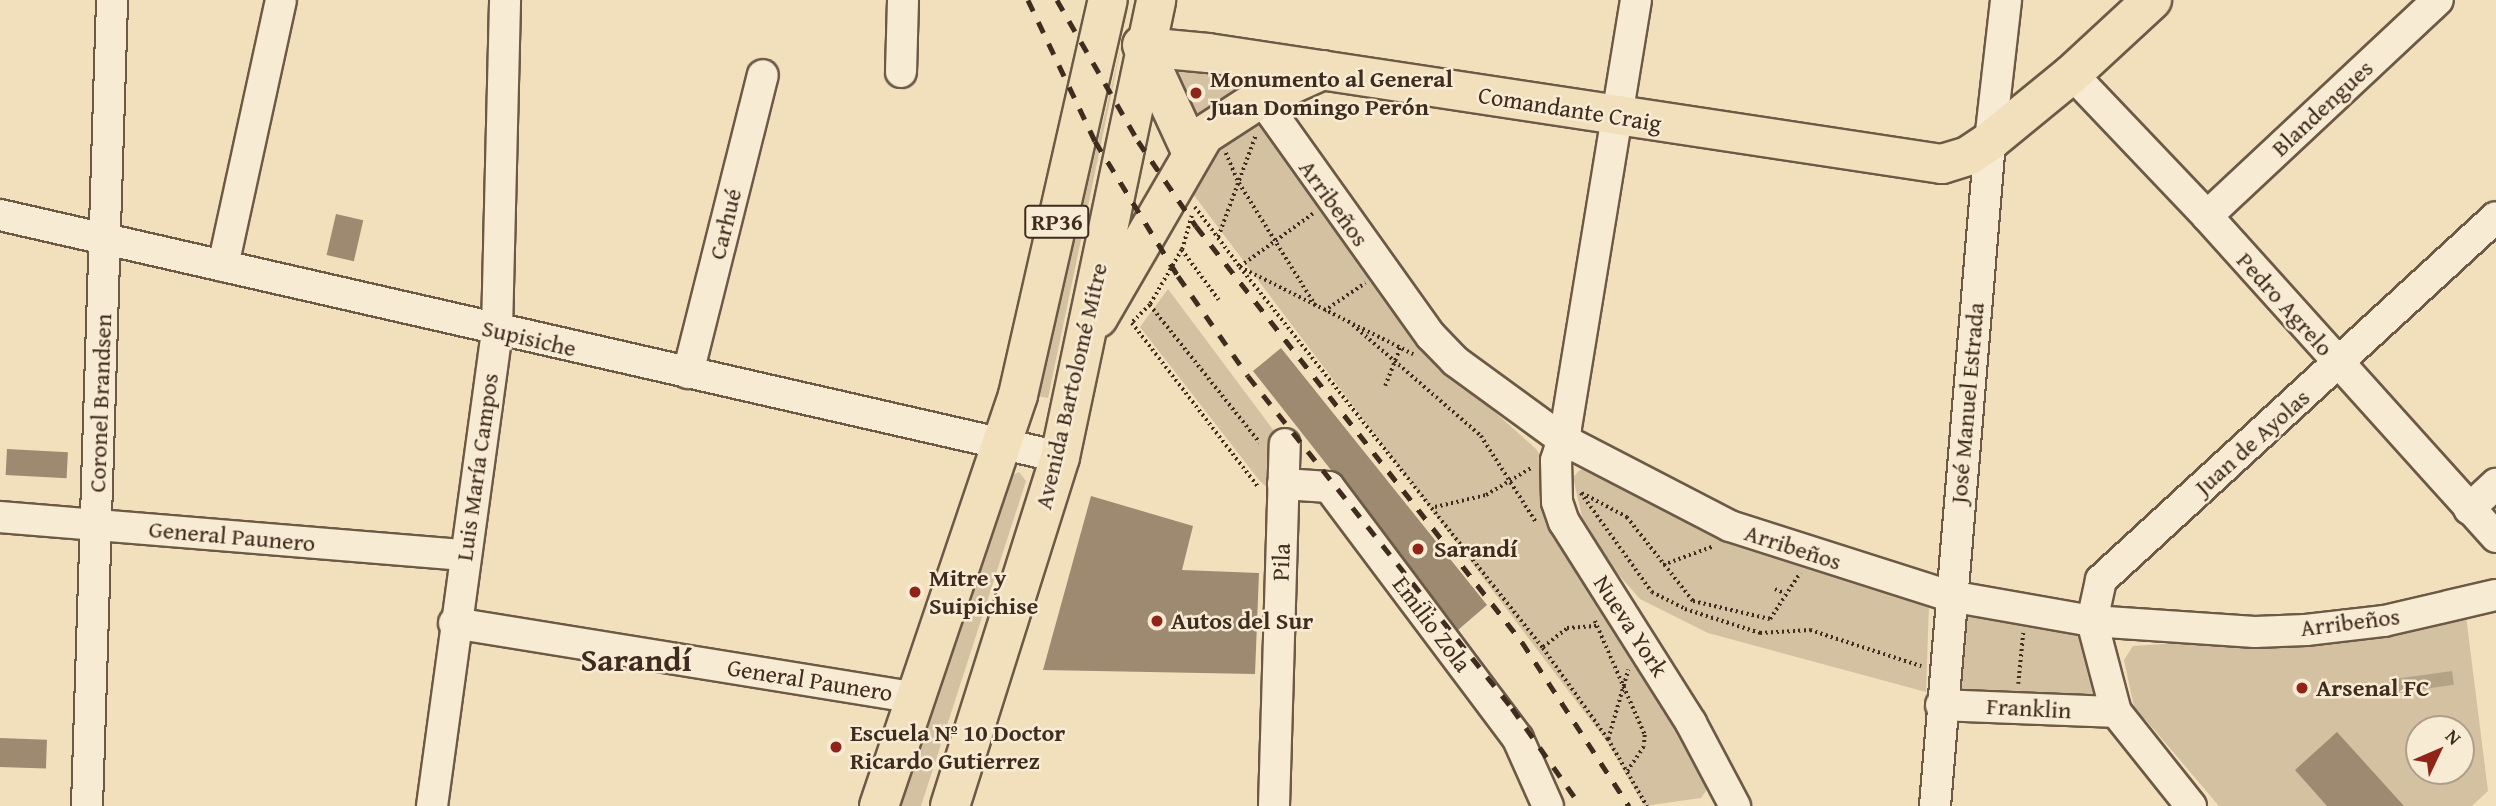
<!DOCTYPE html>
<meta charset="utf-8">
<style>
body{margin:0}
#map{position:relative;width:2496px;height:806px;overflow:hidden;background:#f2e0bc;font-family:"Gentium Book Plus",serif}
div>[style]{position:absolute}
.green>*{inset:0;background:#d4c1a1}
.water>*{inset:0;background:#b5a386;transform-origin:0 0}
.building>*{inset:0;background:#9d8a70;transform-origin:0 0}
.path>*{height:3.5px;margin-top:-1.75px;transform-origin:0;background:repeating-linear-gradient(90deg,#402c1e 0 2px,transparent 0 5.5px)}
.roads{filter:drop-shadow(2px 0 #6c5946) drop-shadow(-2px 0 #6c5946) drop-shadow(0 2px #6c5946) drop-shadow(0 -2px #6c5946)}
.minor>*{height:30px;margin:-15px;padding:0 15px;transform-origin:15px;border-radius:15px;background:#f7ebd3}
.major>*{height:38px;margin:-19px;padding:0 19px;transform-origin:19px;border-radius:19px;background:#f2e0bc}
.rail>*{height:5px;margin-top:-2.5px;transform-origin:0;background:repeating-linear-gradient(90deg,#402c1e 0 12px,transparent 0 24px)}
.dots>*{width:19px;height:19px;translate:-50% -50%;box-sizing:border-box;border:4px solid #f7ebd3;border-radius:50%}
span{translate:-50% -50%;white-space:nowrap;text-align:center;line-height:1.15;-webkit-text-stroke:5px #f7ebd3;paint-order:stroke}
.shield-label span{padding:2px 5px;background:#f7ebd3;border:2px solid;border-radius:5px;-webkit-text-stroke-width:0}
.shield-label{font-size:23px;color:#402c1e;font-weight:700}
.poi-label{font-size:24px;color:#402c1e;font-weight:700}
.left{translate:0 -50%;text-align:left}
.street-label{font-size:24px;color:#402c1e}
.district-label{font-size:32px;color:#402c1e;font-weight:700}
.north{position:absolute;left:2405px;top:715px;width:70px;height:70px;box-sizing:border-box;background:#f7ebd3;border:2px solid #ae9f8b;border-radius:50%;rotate:46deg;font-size:19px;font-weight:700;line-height:28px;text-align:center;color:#402c1e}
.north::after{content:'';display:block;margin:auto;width:24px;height:32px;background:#8f2418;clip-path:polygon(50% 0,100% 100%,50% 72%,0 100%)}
</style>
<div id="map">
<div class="green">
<i style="clip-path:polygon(1123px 38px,1048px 398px,1037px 396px)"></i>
<i style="clip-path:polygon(1197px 66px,1271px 74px,1196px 130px,1167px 75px)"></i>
<i style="clip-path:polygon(1256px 117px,1447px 369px,1536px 449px,1541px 456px,1542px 495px,1707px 775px,1708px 788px,1701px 798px,1644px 806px,1607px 742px,1190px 190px,1190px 182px,1243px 118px)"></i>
<i style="clip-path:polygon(1168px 289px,1277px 435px,1275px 495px,1259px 480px,1140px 327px)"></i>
<i style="clip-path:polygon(1595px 468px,1929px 605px,1926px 692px,1708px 633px,1640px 599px,1612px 567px,1582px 517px,1573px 477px,1580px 470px)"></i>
<i style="clip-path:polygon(1019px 472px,1026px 481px,921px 806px,899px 806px,1007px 478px)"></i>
<i style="clip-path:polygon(1957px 611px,2080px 631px,2095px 689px,2090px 700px,1951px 688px)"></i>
<i style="clip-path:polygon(evenodd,2466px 616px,2488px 791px,2472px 806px,2219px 806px,2145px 719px,2136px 716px,2124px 660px,2133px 646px,2398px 629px,2466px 616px,2419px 729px,2461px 729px,2461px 771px,2419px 771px,2419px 729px)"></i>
</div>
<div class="water">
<i style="left:2452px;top:671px;width:14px;height:60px;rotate:82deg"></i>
</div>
<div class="building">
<i style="left:336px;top:214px;width:28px;height:42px;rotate:13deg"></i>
<i style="clip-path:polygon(1281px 348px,1487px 605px,1458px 630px,1343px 477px,1331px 470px,1253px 371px)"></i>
<i style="left:7px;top:449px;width:61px;height:26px;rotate:3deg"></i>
<i style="clip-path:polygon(1091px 496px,1193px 526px,1182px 570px,1259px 573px,1255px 674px,1043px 670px)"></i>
<i style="clip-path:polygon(2337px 732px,2404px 806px,2327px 806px,2295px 770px)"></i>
<i style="left:0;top:738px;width:47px;height:29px;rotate:2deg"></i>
</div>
<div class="path">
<i style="left:1226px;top:153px;width:33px;rotate:67deg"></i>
<i style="left:1239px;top:183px;width:145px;rotate:58deg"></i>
<i style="left:1195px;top:207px;width:75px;rotate:53.1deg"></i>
<i style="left:1240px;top:267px;width:194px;rotate:26.7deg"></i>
<i style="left:1313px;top:214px;width:90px;rotate:144deg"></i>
<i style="left:1240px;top:267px;width:487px;rotate:51.5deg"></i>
<i style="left:1543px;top:648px;width:112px;rotate:54.5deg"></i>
<i style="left:1608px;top:739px;width:78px;rotate:59.8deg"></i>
<i style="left:1192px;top:216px;width:35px;rotate:106deg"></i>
<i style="left:1182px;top:250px;width:64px;rotate:120.2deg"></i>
<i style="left:1150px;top:305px;width:25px;rotate:135deg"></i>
<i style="left:1132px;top:323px;width:208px;rotate:52.4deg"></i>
<i style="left:1218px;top:237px;width:107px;rotate:-69.7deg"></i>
<i style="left:1182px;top:250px;width:62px;rotate:53.5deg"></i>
<i style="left:1150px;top:305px;width:176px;rotate:51.4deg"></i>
<i style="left:1324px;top:311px;width:50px;rotate:-34.3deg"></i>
<i style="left:1353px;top:325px;width:169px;rotate:40.9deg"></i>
<i style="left:1481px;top:436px;width:102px;rotate:57.4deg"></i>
<i style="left:1385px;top:386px;width:41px;rotate:-68.5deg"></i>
<i style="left:1581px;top:493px;width:122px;rotate:54.4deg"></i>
<i style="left:1652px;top:592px;width:37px;rotate:27deg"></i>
<i style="left:1685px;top:609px;width:79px;rotate:17.7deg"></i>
<i style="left:1760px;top:633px;width:50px;rotate:-3.4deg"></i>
<i style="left:1810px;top:630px;width:117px;rotate:18deg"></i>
<i style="left:1582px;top:493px;width:51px;rotate:28.1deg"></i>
<i style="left:1627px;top:517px;width:107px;rotate:51.8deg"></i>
<i style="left:1693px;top:601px;width:79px;rotate:13.2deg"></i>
<i style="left:1770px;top:619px;width:55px;rotate:-56.9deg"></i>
<i style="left:1435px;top:507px;width:52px;rotate:-13.2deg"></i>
<i style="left:1486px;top:495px;width:52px;rotate:-31deg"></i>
<i style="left:1663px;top:565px;width:54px;rotate:-20.4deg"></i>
<i style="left:1775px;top:589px;width:10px;rotate:24deg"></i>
<i style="left:1595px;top:621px;width:124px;rotate:66.3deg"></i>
<i style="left:1645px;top:735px;width:12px;rotate:95deg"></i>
<i style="left:1644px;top:747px;width:29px;rotate:124deg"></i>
<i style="left:1543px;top:647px;width:31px;rotate:-38deg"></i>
<i style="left:1567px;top:628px;width:32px;rotate:-4deg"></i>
<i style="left:2018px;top:684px;width:51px;rotate:-84.4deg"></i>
<i style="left:1608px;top:739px;width:72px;rotate:-73.8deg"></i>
</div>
<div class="roads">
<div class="minor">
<i style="left:1636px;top:0;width:434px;rotate:99.3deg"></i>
<i style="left:1566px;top:428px;width:34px;rotate:107deg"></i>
<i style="left:1556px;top:460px;width:42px;rotate:88.6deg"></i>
<i style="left:1557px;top:502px;width:21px;rotate:71deg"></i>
<i style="left:1564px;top:522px;width:238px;rotate:57.7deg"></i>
<i style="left:1691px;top:723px;width:94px;rotate:62.1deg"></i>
<i style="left:901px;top:72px;width:72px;rotate:-88.4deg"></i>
<i style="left:2072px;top:74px;width:196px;rotate:46.4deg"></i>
<i style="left:2207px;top:216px;width:432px;rotate:48deg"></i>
<i style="left:1261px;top:98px;width:292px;rotate:54.5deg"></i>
<i style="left:1431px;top:336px;width:35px;rotate:46deg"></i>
<i style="left:1455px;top:361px;width:132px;rotate:36.1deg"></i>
<i style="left:1562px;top:439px;width:189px;rotate:27.4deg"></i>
<i style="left:1730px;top:526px;width:231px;rotate:17.7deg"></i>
<i style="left:1950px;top:596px;width:144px;rotate:10deg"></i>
<i style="left:2092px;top:621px;width:163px;rotate:3.9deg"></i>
<i style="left:2255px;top:632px;width:51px;rotate:-2.2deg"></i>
<i style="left:2306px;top:630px;width:79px;rotate:-6.6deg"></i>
<i style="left:2384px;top:621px;width:115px;rotate:-13.1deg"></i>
<i style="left:0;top:215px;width:1087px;rotate:12.86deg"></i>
<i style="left:2207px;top:216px;width:316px;rotate:-43.1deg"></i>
<i style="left:223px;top:266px;width:272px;rotate:-77.7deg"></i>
<i style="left:688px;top:373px;width:307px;rotate:-75.9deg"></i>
<i style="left:1283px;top:484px;width:46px;rotate:3.7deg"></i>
<i style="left:1329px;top:487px;width:315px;rotate:53.1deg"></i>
<i style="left:1518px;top:739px;width:73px;rotate:65.9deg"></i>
<i style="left:2469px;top:509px;width:37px;rotate:-43deg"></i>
<i style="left:0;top:517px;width:466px;rotate:4.7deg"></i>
<i style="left:454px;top:623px;width:469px;rotate:9.2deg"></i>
<i style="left:1941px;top:705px;width:175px;rotate:2.3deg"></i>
<i style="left:87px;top:806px;width:806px;rotate:-88.22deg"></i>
<i style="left:432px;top:806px;width:480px;rotate:-82.2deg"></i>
<i style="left:497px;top:330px;width:330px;rotate:-88.6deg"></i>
<i style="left:1274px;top:806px;width:362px;rotate:-88.3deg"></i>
<i style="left:1935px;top:806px;width:667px;rotate:-85.27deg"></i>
<i style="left:1990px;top:141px;width:142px;rotate:-83.5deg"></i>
<i style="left:2191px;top:806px;width:120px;rotate:-128.6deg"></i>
<i style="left:2116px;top:712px;width:94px;rotate:-104.8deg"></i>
<i style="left:2092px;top:621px;width:42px;rotate:-77.6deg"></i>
<i style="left:2101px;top:580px;width:536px;rotate:-42.58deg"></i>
</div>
<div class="major">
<i style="left:1142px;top:45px;width:117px;rotate:65.2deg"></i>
<i style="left:1144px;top:47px;width:64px;rotate:5.4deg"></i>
<i style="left:1208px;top:53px;width:742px;rotate:8.6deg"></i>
<i style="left:1942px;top:164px;width:27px;rotate:-17deg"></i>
<i style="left:1968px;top:156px;width:27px;rotate:-34deg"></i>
<i style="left:1990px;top:141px;width:106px;rotate:-39.3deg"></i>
<i style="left:2072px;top:74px;width:109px;rotate:-42.8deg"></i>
<i style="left:1098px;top:318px;width:211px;rotate:-59.9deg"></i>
<i style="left:1204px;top:135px;width:68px;rotate:-33deg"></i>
<i style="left:1261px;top:98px;width:68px;rotate:-24.3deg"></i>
<i style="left:879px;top:806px;width:434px;rotate:-71.3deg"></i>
<i style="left:1018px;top:395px;width:405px;rotate:-77.2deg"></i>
<i style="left:950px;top:806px;width:366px;rotate:-72.5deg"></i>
<i style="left:1060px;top:457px;width:467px;rotate:-78.1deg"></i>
</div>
</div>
<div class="rail">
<i style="left:1028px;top:0;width:156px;rotate:64.6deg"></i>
<i style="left:1095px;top:141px;width:158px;rotate:58.4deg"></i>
<i style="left:1178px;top:276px;width:122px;rotate:55deg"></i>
<i style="left:1248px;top:376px;width:424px;rotate:51.5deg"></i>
<i style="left:1512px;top:708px;width:120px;rotate:54.9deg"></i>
<i style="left:1057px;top:0;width:163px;rotate:60.1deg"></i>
<i style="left:1138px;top:141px;width:103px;rotate:55.7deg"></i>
<i style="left:1196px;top:226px;width:529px;rotate:51.92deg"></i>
<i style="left:1522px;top:642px;width:196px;rotate:56.9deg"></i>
</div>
<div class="dots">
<i style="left:1196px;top:93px;background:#8f2418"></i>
<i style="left:1418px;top:549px;background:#8f2418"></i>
<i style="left:915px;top:592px;background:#8f2418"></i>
<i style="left:1157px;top:621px;background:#8f2418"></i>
<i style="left:2302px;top:688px;background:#8f2418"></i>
<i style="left:836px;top:747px;background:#8f2418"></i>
</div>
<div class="shield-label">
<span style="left:1057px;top:222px">RP36</span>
</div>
<div class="poi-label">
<span class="left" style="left:1210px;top:93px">Monumento al General<br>Juan Domingo Perón</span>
<span class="left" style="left:1434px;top:549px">Sarandí</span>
<span class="left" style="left:929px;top:592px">Mitre y<br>Suipichise</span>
<span class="left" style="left:1171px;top:621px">Autos del Sur</span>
<span class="left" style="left:2316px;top:688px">Arsenal FC</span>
<span class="left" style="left:850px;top:747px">Escuela Nº 10 Doctor<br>Ricardo Gutierrez</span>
</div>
<div class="street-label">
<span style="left:2322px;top:108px;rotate:-43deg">Blandengues</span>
<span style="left:1570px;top:109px;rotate:9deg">Comandante Craig</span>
<span style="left:1334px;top:203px;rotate:54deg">Arribeños</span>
<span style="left:725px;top:224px;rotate:-76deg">Carhué</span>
<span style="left:2285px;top:304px;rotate:48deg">Pedro Agrelo</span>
<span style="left:529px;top:338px;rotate:13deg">Supisiche</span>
<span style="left:1071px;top:386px;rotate:-77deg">Avenida Bartolomé Mitre</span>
<span style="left:100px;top:403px;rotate:-88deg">Coronel Brandsen</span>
<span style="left:1967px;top:403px;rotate:-85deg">José Manuel Estrada</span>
<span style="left:2252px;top:442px;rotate:-42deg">Juan de Ayolas</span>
<span style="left:477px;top:467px;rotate:-82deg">Luis María Campos</span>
<span style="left:232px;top:536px;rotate:5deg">General Paunero</span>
<span style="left:1793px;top:547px;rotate:18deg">Arribeños</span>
<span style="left:1281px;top:562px;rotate:-88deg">Pila</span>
<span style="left:2350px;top:622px;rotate:-7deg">Arribeños</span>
<span style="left:1432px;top:624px;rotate:53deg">Emilio Zola</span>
<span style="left:1631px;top:626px;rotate:57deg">Nueva York</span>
<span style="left:810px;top:680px;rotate:9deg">General Paunero</span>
<span style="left:2029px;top:708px;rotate:3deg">Franklin</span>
</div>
<div class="district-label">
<span style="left:636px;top:660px">Sarandí</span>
</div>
<div class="north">N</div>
</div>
